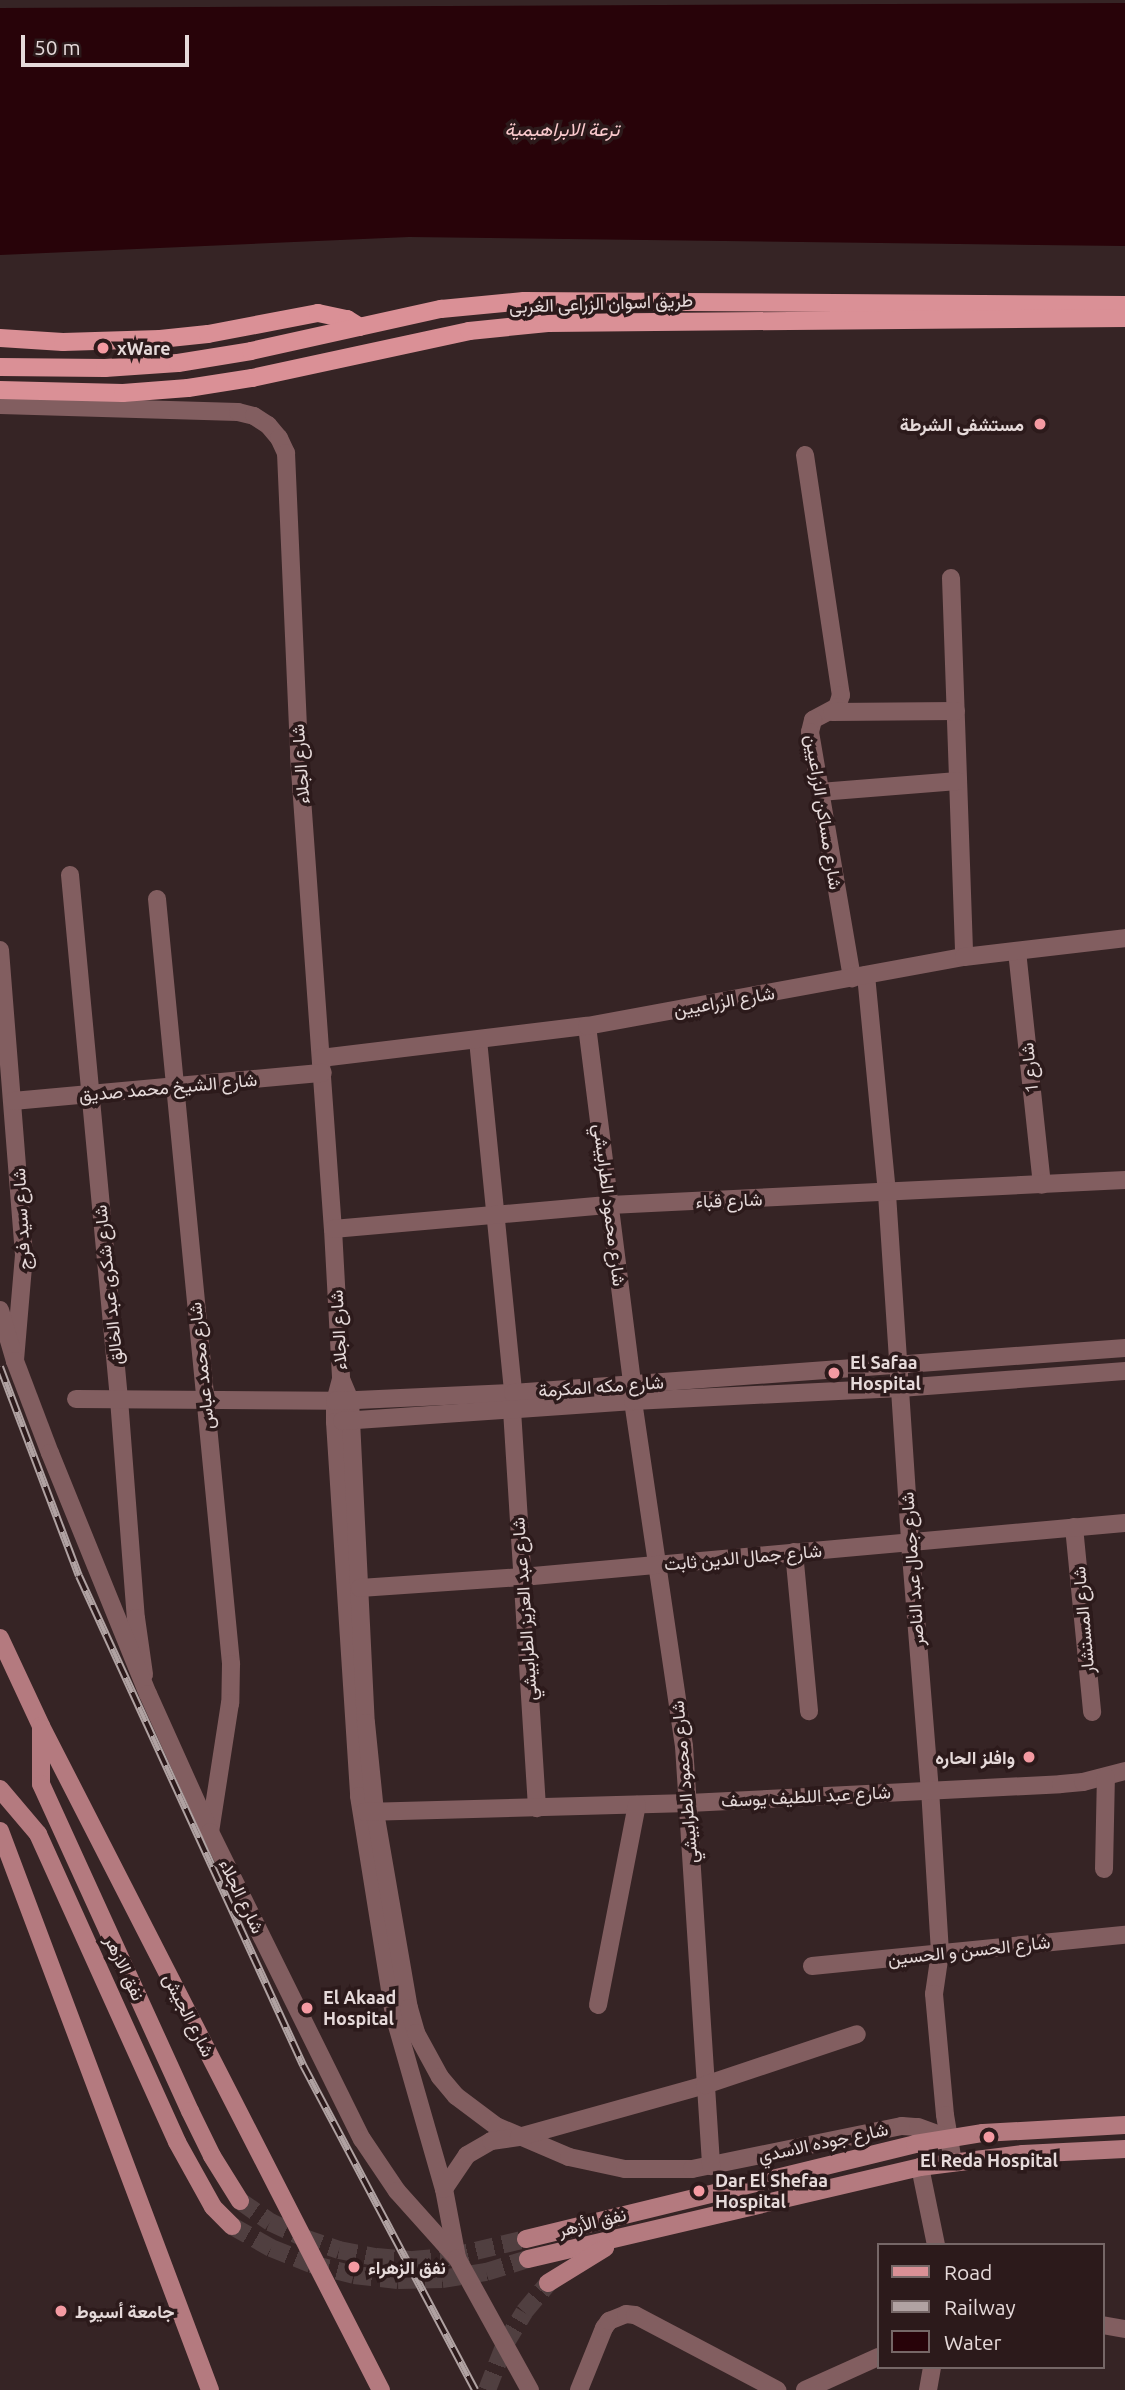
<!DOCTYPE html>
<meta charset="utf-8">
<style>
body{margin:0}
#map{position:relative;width:1125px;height:2390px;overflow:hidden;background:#362425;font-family:Ubuntu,Vazirmatn,sans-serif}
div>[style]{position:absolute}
.water>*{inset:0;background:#280309}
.secondary-tunnel>*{height:18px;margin-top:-9px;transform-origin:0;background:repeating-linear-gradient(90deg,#503f40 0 18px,transparent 0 27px)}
.minor>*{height:18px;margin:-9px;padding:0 9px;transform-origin:9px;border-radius:9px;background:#825e60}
.tertiary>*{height:18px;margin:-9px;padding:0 9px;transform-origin:9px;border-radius:9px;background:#825e60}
.secondary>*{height:18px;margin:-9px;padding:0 9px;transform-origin:9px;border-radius:9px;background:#b47a7f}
.primary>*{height:18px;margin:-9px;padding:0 9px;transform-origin:9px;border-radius:9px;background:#da9096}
.rail>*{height:8px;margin-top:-4px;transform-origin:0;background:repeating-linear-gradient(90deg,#2c1a1b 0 16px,#b0a2a2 0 32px);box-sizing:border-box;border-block:2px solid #b0a2a2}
.dots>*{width:19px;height:19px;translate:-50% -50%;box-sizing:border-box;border:4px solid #2c1a1b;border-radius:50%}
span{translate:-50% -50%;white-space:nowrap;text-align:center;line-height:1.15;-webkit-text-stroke:7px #2c1a1b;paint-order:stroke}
.street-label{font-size:18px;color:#e6dada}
.poi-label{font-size:18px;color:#e6dada;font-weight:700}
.left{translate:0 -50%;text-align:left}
.right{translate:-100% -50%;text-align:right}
.water-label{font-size:19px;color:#facacd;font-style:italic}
.legend{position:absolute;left:877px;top:2243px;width:228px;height:126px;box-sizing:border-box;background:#2c1a1b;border:2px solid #766767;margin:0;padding:9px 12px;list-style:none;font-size:21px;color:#e6dada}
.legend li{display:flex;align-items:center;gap:14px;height:35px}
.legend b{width:35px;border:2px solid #766767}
.scale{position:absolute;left:21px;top:35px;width:168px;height:32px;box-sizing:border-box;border:4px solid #e6dada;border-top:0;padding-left:9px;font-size:21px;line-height:24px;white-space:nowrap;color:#e6dada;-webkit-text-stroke:5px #2c1a1b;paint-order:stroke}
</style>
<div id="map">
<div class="water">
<i style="clip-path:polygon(1125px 3px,1125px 246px,409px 237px,0 255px,0 8px)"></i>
</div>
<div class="secondary-tunnel">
<i style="left:240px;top:2201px;width:37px;rotate:35deg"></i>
<i style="left:270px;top:2222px;width:38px;rotate:25deg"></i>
<i style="left:304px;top:2238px;width:37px;rotate:19deg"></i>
<i style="left:339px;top:2250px;width:38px;rotate:11deg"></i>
<i style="left:376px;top:2257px;width:37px;rotate:5deg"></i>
<i style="left:413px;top:2260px;width:37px;rotate:-5deg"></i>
<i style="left:450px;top:2257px;width:78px;rotate:-13.3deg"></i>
<i style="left:232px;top:2226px;width:45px;rotate:29.4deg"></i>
<i style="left:271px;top:2248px;width:43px;rotate:21.8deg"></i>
<i style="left:311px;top:2264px;width:44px;rotate:14.3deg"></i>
<i style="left:354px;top:2275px;width:44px;rotate:6.5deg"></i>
<i style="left:398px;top:2280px;width:44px;rotate:-1.3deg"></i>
<i style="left:442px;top:2279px;width:45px;rotate:-9deg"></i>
<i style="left:486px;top:2272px;width:44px;rotate:-17.2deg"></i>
<i style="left:487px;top:2390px;width:49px;rotate:-68.6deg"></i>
<i style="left:505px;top:2344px;width:37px;rotate:-59deg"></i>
<i style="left:524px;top:2312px;width:38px;rotate:-50deg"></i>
</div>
<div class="minor">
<i style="left:0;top:405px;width:238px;rotate:1.7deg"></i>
<i style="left:238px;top:412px;width:16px;rotate:14deg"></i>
<i style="left:254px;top:416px;width:17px;rotate:33deg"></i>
<i style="left:268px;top:425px;width:17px;rotate:50deg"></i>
<i style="left:279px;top:438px;width:17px;rotate:65deg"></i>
<i style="left:286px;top:453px;width:303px;rotate:87.5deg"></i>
<i style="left:299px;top:756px;width:474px;rotate:85.9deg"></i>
<i style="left:333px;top:1229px;width:150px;rotate:86.9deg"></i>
<i style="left:341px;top:1379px;width:23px;rotate:105deg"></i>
<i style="left:335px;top:1401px;width:21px;rotate:90deg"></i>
<i style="left:335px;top:1422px;width:375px;rotate:86.3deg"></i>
<i style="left:359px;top:1796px;width:222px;rotate:80.9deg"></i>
<i style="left:394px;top:2015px;width:181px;rotate:74deg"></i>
<i style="left:444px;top:2189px;width:70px;rotate:79.3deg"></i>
<i style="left:805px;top:455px;width:243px;rotate:81.5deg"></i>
<i style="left:841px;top:695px;width:13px;rotate:108deg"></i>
<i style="left:837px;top:707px;width:27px;rotate:152deg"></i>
<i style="left:813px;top:720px;width:12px;rotate:104deg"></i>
<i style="left:810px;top:732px;width:250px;rotate:80.3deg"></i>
<i style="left:951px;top:578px;width:379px;rotate:88deg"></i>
<i style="left:832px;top:712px;width:124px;rotate:-0.5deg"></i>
<i style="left:820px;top:792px;width:138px;rotate:-4.6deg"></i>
<i style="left:70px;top:875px;width:526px;rotate:84.66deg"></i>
<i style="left:119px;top:1399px;width:220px;rotate:85.6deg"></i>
<i style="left:136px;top:1618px;width:57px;rotate:81.9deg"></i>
<i style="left:157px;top:899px;width:769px;rotate:84.47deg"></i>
<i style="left:231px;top:1664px;width:39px;rotate:91deg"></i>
<i style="left:230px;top:1703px;width:131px;rotate:98.8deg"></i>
<i style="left:0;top:950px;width:306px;rotate:85.5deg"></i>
<i style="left:24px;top:1255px;width:106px;rotate:94.9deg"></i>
<i style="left:1017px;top:951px;width:235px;rotate:83.9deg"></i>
<i style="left:866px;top:975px;width:220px;rotate:84.5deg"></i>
<i style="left:887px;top:1194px;width:350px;rotate:86.2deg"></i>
<i style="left:910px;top:1543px;width:247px;rotate:85.4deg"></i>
<i style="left:930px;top:1789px;width:164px;rotate:86.5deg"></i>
<i style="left:940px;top:1953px;width:41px;rotate:98.3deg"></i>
<i style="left:934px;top:1994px;width:121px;rotate:84.8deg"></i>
<i style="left:945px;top:2115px;width:48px;rotate:80.3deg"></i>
<i style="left:587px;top:1026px;width:360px;rotate:82.8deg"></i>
<i style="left:478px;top:1040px;width:355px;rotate:84.3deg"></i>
<i style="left:321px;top:1058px;width:268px;rotate:-6.9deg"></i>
<i style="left:587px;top:1026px;width:383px;rotate:-10.4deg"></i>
<i style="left:964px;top:957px;width:162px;rotate:-6.7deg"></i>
<i style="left:13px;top:1101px;width:311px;rotate:-5.2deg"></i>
<i style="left:333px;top:1229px;width:278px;rotate:-5deg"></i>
<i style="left:610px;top:1205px;width:516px;rotate:-2.78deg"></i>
<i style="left:341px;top:1379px;width:23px;rotate:67deg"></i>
<i style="left:350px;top:1400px;width:323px;rotate:87.2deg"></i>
<i style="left:366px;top:1723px;width:89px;rotate:84.2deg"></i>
<i style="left:375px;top:1812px;width:199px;rotate:80.2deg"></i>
<i style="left:409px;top:2008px;width:26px;rotate:74deg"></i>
<i style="left:416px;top:2033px;width:50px;rotate:61.4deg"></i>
<i style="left:440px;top:2077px;width:25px;rotate:50deg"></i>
<i style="left:456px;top:2096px;width:50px;rotate:36.9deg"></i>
<i style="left:496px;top:2126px;width:79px;rotate:23deg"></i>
<i style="left:569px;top:2157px;width:57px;rotate:12.1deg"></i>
<i style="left:625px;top:2169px;width:67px"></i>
<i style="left:692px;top:2169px;width:214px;rotate:-11.6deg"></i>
<i style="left:902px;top:2126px;width:16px;rotate:4deg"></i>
<i style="left:918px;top:2127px;width:32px;rotate:20deg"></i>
<i style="left:76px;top:1399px;width:259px;rotate:0.4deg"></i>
<i style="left:335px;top:1401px;width:178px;rotate:-2.6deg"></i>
<i style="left:513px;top:1393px;width:614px;rotate:-4.21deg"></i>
<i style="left:633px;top:1401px;width:349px;rotate:81.6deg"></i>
<i style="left:684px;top:1746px;width:421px;rotate:86.3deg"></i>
<i style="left:512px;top:1410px;width:399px;rotate:86.4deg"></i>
<i style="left:342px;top:1421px;width:292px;rotate:-3.9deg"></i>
<i style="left:633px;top:1401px;width:267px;rotate:-2.8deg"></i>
<i style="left:900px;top:1388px;width:226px;rotate:-4.3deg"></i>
<i style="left:1074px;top:1527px;width:186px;rotate:84.4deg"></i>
<i style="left:794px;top:1552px;width:160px;rotate:84.6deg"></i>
<i style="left:360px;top:1588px;width:162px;rotate:-3.9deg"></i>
<i style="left:522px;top:1577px;width:605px;rotate:-5.12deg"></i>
<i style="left:364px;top:1812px;width:325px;rotate:-1.6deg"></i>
<i style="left:689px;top:1803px;width:372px;rotate:-2.9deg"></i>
<i style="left:1061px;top:1784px;width:22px;rotate:-5deg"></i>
<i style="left:1083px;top:1782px;width:43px;rotate:-14.7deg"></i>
<i style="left:1104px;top:1869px;width:92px;rotate:-88.8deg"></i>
<i style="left:812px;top:1966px;width:315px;rotate:-5.7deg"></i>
<i style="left:598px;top:2005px;width:204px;rotate:-79deg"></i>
<i style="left:920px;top:2167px;width:80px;rotate:78.4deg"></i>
<i style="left:444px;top:2189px;width:41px;rotate:-55.9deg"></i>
<i style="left:467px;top:2155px;width:28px;rotate:-30deg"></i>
<i style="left:491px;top:2141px;width:28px;rotate:-8deg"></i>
<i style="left:519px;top:2137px;width:193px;rotate:-15.6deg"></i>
<i style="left:705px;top:2085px;width:160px;rotate:-18.5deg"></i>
<i style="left:1102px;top:2325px;width:23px;rotate:10deg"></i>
<i style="left:579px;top:2390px;width:67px;rotate:-68deg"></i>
<i style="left:604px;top:2328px;width:9px;rotate:-54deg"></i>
<i style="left:609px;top:2321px;width:18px;rotate:-22deg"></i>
<i style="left:626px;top:2314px;width:9px;rotate:6deg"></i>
<i style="left:635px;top:2315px;width:161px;rotate:27.8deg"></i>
<i style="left:805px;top:2390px;width:80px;rotate:-24.3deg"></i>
<i style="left:928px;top:2390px;width:23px;rotate:-80deg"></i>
</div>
<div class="tertiary">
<i style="left:0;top:1310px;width:53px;rotate:73.6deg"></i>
<i style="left:15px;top:1361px;width:98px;rotate:69.2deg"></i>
<i style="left:50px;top:1453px;width:260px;rotate:67.9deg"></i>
<i style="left:148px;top:1694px;width:151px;rotate:65.8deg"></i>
<i style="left:210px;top:1832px;width:343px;rotate:63.7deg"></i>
<i style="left:362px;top:2139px;width:63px;rotate:56.1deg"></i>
<i style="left:397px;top:2191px;width:90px;rotate:48.2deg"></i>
<i style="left:457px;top:2258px;width:151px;rotate:61.1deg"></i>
</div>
<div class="secondary">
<i style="left:0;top:1638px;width:97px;rotate:65deg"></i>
<i style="left:41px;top:1726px;width:746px;rotate:62.89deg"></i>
<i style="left:41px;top:1728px;width:56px;rotate:90deg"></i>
<i style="left:41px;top:1784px;width:359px;rotate:65.5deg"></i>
<i style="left:190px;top:2111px;width:50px;rotate:63.9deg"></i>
<i style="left:212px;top:2156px;width:53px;rotate:58.1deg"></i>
<i style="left:0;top:1789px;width:59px;rotate:49.8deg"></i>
<i style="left:38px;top:1834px;width:338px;rotate:65.7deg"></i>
<i style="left:177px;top:2142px;width:74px;rotate:61deg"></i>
<i style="left:213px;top:2207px;width:27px;rotate:45deg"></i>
<i style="left:0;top:1831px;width:597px;rotate:69.41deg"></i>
<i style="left:526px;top:2239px;width:400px;rotate:-13.7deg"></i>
<i style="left:915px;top:2144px;width:69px;rotate:-9.2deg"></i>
<i style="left:983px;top:2133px;width:142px;rotate:-3.2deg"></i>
<i style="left:528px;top:2259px;width:403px;rotate:-13.2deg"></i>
<i style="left:920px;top:2167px;width:104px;rotate:-7.2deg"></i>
<i style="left:1023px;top:2154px;width:102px;rotate:-2.8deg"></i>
<i style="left:548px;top:2283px;width:67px;rotate:-31.6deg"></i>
</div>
<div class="primary">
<i style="left:0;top:338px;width:63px;rotate:3.6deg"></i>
<i style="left:63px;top:342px;width:97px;rotate:-1.8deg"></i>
<i style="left:160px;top:339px;width:48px;rotate:-5.9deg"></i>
<i style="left:208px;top:334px;width:112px;rotate:-10.8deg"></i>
<i style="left:318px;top:313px;width:30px;rotate:12deg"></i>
<i style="left:347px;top:319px;width:15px;rotate:32deg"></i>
<i style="left:0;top:367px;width:105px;rotate:0.5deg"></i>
<i style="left:105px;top:368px;width:73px;rotate:-3.9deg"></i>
<i style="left:178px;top:363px;width:74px;rotate:-9.3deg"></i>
<i style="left:251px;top:351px;width:195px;rotate:-12.5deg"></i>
<i style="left:441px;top:309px;width:83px;rotate:-5.5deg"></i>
<i style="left:524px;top:301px;width:601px;rotate:0.38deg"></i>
<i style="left:0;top:390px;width:123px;rotate:1.4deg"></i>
<i style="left:123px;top:393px;width:65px;rotate:-4.4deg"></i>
<i style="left:188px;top:388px;width:65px;rotate:-8.9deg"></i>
<i style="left:252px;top:378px;width:222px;rotate:-12.2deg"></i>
<i style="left:469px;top:331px;width:79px;rotate:-5.8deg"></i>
<i style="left:548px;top:323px;width:577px;rotate:-0.5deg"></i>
</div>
<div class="rail">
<i style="left:0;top:1367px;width:223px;rotate:69.3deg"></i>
<i style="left:79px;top:1576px;width:538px;rotate:65.39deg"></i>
<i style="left:303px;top:2065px;width:368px;rotate:62.1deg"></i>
</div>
<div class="dots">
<i style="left:103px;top:348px;background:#f49aa2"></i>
<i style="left:1040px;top:424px;background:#f49aa2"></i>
<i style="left:834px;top:1373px;background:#f49aa2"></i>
<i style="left:1029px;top:1757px;background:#f49aa2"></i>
<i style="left:307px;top:2008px;background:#f49aa2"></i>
<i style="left:989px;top:2137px;background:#f49aa2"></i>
<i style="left:699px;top:2191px;background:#f49aa2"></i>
<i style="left:354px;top:2267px;background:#f49aa2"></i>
<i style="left:61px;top:2311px;background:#f49aa2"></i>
</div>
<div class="street-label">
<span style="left:601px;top:303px;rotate:-2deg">طريق اسوان الزراعى الغربى</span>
<span style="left:300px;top:764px;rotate:-94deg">شارع الجلاء</span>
<span style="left:824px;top:812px;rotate:81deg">شارع مساكن الزراعيين</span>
<span style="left:724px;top:1001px;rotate:-10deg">شارع الزراعيين</span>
<span style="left:1029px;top:1068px;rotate:-96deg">شارع 1</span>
<span style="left:168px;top:1087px;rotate:-5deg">شارع الشيخ محمد صديق</span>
<span style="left:729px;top:1200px;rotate:-2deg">شارع قباء</span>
<span style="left:610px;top:1205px;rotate:83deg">شارع محمود الطرابيشي</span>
<span style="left:21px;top:1219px;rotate:-93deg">شارع سيد فرج</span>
<span style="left:108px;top:1285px;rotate:-96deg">شارع شكرى عبد الخالق</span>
<span style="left:338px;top:1330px;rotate:-93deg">شارع الجلاء</span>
<span style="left:201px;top:1366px;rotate:-96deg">شارع محمد عباس</span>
<span style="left:601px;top:1386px;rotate:-4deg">شارع مكه المكرمة</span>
<span style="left:743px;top:1557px;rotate:-5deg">شارع جمال الدين ثابت</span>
<span style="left:912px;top:1569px;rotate:-94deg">شارع جمال عبد الناصر</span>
<span style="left:524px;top:1609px;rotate:-94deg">شارع عبد العزيز الطرابيشي</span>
<span style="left:1083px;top:1620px;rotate:-95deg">شارع المستشار</span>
<span style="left:684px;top:1782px;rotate:-95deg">شارع محمود الطرابيشي</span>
<span style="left:806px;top:1796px;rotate:-3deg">شارع عبد اللطيف يوسف</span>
<span style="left:242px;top:1896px;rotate:64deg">شارع الجلاء</span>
<span style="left:969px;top:1950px;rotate:-6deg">شارع الحسن و الحسين</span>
<span style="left:125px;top:1968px;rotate:65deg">نفق الازهر</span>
<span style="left:189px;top:2015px;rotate:63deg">شارع الجيش</span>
<span style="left:823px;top:2142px;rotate:-12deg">شارع جوده الاسدي</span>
<span style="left:592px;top:2222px;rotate:-14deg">نفق الأزهر</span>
</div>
<div class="poi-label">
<span class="left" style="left:117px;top:348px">xWare</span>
<span class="right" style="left:1024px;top:424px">مستشفى الشرطة</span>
<span class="left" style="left:850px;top:1373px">El Safaa<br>Hospital</span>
<span class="right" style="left:1015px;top:1757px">وافلز الحاره</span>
<span class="left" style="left:323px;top:2008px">El Akaad<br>Hospital</span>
<span style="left:989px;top:2160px">El Reda Hospital</span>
<span class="left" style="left:715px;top:2191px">Dar El Shefaa<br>Hospital</span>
<span class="left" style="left:368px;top:2267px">نفق الزهراء</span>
<span class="left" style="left:75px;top:2311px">جامعة أسيوط</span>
</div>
<div class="water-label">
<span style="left:562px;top:130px">ترعة الابراهيمية</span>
</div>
<ul class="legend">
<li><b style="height:9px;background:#da9096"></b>Road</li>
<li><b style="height:9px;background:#b0a2a2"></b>Railway</li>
<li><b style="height:19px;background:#280309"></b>Water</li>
</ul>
<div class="scale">50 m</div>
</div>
